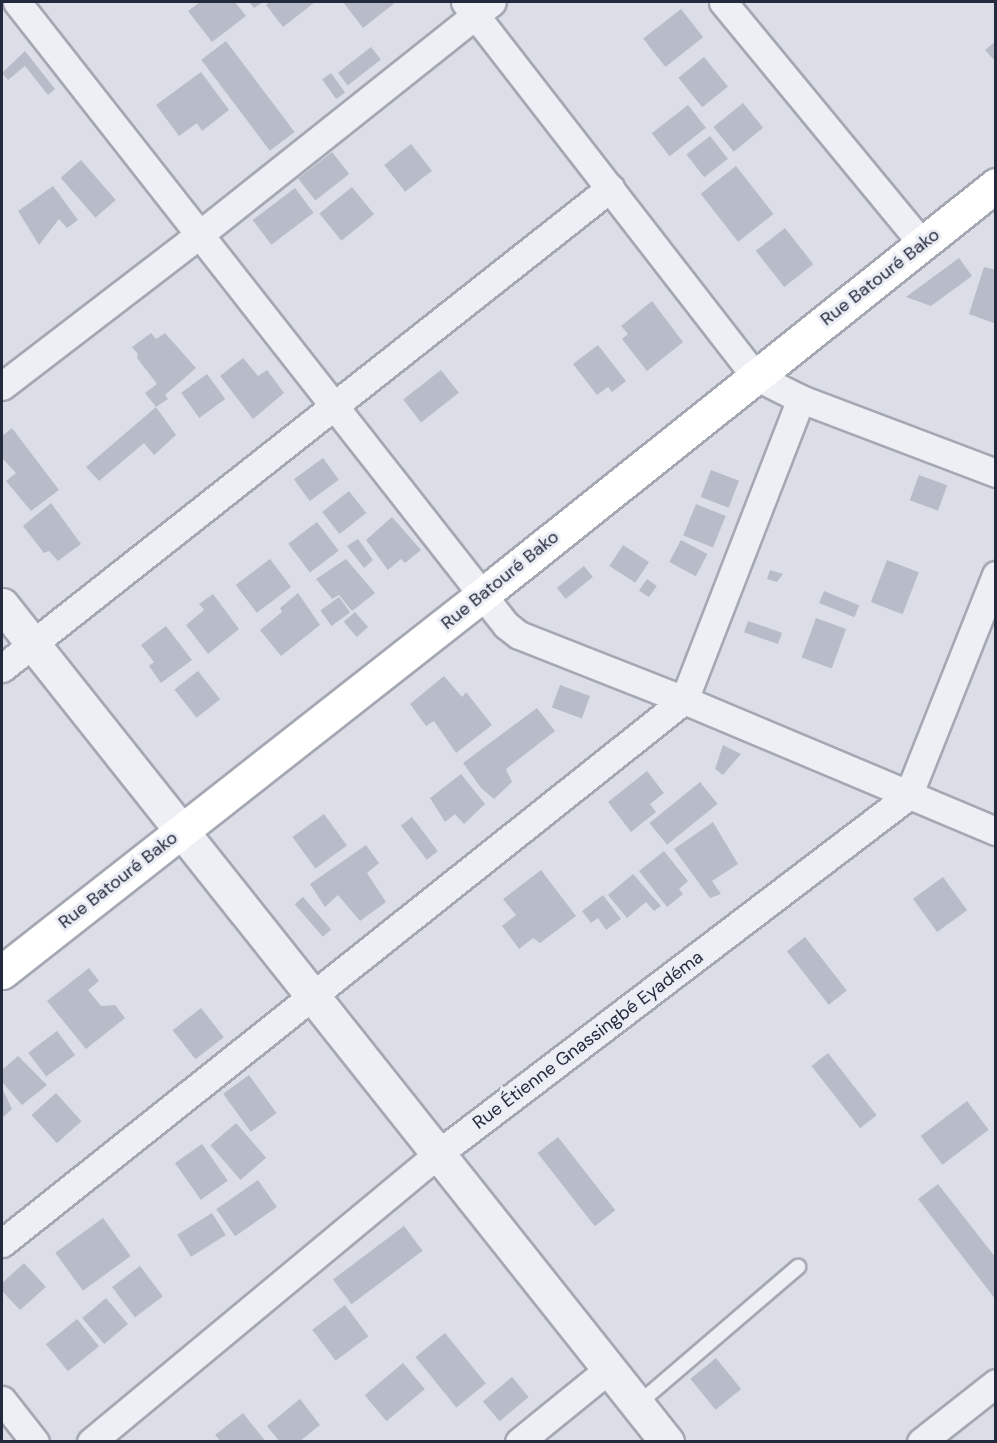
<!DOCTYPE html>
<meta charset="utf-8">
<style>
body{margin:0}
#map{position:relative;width:997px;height:1443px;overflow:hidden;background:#dbdee6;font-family:"DM Sans",sans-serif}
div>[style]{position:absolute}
.building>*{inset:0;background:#b8bcc9;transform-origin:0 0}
.roads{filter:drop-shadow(2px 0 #a4a8b3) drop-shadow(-2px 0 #a4a8b3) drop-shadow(0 2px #a4a8b3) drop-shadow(0 -2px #a4a8b3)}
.service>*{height:14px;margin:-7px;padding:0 7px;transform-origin:7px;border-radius:7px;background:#eeeff5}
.minor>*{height:27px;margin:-13.5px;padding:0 13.5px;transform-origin:13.5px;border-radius:13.5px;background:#eeeff5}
.tertiary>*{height:33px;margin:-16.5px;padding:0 16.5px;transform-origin:16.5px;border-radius:16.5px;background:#eeeff5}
.secondary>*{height:33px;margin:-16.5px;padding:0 16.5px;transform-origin:16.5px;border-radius:16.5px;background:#fff}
span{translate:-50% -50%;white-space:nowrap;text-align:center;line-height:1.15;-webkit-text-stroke:6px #eaedf4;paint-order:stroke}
.street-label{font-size:18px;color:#242a3d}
.frame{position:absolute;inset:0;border:3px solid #242a3d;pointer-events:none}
</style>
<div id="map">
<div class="building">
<i style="clip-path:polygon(200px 2px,235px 2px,246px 16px,212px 42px,188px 11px)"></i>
<i style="clip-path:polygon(249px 2px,263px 2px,254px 8px)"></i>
<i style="clip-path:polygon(270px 2px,315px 2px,283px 27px,266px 5px)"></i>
<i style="clip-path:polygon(343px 2px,396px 2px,363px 28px)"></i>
<i style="left:681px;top:9px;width:36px;height:48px;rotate:52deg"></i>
<i style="left:226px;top:41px;width:114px;height:31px;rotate:53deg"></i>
<i style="clip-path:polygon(996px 41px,996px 62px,985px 50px)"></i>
<i style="left:371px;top:47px;width:16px;height:42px;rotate:52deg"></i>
<i style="clip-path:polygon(25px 51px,55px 89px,48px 95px,25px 66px,8px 80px,2px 73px)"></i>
<i style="left:704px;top:57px;width:38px;height:33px;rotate:51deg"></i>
<i style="clip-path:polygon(201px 72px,229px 110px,202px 131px,197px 123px,179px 136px,156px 105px)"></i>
<i style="left:331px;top:73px;width:24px;height:11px;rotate:54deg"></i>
<i style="left:743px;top:103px;width:32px;height:38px;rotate:51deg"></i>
<i style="left:688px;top:105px;width:29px;height:46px;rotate:52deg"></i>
<i style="left:710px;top:136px;width:29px;height:30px;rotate:52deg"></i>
<i style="left:411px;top:144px;width:34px;height:34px;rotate:52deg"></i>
<i style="left:332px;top:152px;width:28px;height:43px;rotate:52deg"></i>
<i style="left:81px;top:160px;width:53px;height:27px;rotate:49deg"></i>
<i style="left:736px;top:166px;width:61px;height:45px;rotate:52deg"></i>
<i style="clip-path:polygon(53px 186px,78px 220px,67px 228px,59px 219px,39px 245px,18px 211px)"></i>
<i style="left:352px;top:187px;width:35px;height:42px;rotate:51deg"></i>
<i style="left:295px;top:188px;width:31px;height:53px;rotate:53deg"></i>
<i style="left:785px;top:228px;width:46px;height:37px;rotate:52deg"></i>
<i style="clip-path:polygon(959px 258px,972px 276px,931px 306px,906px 297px)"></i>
<i style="clip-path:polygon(984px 267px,996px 270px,996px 324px,969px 314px)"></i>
<i style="clip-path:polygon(652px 301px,683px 342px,647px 371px,622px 339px,628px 334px,621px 326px)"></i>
<i style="clip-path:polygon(151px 333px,156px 339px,165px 333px,196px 368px,165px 395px,168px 399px,156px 407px,176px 435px,154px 455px,144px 443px,99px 481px,86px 467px,156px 407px,145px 393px,157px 384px,137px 358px,138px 354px,132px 347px)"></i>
<i style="clip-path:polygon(598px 345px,626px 381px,612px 392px,608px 387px,597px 395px,573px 364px)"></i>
<i style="clip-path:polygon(243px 358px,258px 376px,267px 370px,284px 393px,253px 419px,220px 376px)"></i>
<i style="left:441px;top:370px;width:29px;height:48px;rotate:52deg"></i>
<i style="left:207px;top:374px;width:31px;height:32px;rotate:54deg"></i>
<i style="clip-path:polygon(12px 428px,59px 490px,31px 511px,6px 481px,16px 473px,2px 458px,2px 436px)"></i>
<i style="left:323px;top:458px;width:27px;height:36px;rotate:54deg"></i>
<i style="left:711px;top:470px;width:30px;height:29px;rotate:21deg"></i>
<i style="left:919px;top:475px;width:30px;height:27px;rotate:20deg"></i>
<i style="left:349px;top:491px;width:28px;height:34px;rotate:52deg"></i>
<i style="clip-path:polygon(51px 503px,81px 544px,58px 561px,49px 551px,44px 553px,23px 526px)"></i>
<i style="left:696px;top:504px;width:32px;height:34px;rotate:22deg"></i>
<i style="clip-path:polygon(392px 517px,421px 550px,405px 563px,401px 559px,388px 570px,366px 540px)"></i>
<i style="left:317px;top:522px;width:36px;height:36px;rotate:53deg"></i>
<i style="clip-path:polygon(358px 539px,373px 560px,364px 568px,347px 546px)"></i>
<i style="left:681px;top:540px;width:30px;height:25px;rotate:28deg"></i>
<i style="left:623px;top:545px;width:31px;height:25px;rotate:33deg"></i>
<i style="left:270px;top:559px;width:35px;height:43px;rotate:53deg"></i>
<i style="clip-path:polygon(346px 559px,375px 593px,352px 611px,339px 595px,332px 599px,316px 579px)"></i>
<i style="left:887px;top:560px;width:34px;height:45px;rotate:21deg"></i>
<i style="left:584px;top:566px;width:14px;height:35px;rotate:51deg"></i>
<i style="clip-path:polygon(770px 570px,783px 574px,777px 582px,767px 579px)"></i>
<i style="left:647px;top:579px;width:12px;height:14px;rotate:35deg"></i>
<i style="left:824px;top:591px;width:38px;height:13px;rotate:22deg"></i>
<i style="clip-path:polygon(298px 593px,320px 625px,281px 656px,260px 630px,282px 612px,280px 608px)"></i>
<i style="clip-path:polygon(213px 594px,239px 629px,208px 654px,186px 625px,204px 610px,199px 604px)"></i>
<i style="left:339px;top:597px;width:19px;height:23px;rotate:54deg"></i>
<i style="left:355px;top:612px;width:20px;height:15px;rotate:49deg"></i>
<i style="left:816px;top:618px;width:32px;height:42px;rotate:20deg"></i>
<i style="left:748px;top:621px;width:36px;height:12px;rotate:19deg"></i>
<i style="clip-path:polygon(166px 626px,192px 660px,161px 683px,149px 666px,154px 662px,141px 645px)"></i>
<i style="left:198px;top:671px;width:36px;height:30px;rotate:52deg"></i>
<i style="clip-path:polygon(444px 676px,462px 697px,466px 692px,492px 725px,456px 753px,434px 721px,426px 726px,410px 704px)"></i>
<i style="left:560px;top:685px;width:32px;height:24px;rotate:20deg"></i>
<i style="clip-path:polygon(537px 708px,555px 731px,506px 769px,512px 782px,494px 799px,481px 788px,463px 763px)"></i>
<i style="clip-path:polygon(723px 745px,741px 754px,723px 775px,715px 769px)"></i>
<i style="clip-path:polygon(647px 771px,664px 793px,650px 804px,656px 812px,631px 832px,608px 802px)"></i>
<i style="clip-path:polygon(461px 774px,485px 804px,464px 824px,455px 814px,445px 822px,430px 798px)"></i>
<i style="left:700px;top:782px;width:28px;height:65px;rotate:51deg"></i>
<i style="left:324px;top:814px;width:39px;height:39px;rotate:54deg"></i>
<i style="left:412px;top:817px;width:43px;height:14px;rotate:53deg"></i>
<i style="clip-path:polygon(713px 822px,738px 864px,712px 881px,721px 894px,710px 898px,674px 849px)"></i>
<i style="clip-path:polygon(366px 845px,379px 863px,367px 873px,386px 902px,360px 921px,338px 895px,325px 907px,310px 884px)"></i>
<i style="clip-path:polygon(664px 851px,688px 881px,679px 889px,683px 894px,667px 907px,639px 871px)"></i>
<i style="clip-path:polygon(541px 870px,576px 916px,540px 943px,533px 938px,519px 949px,502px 926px,516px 915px,503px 899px)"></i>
<i style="clip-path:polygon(633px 874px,661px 906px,654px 911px,646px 902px,627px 918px,608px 895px)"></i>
<i style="left:943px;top:877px;width:41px;height:37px;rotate:54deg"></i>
<i style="clip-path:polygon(603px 895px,621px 919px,606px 930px,598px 918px,591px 923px,582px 911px)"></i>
<i style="left:303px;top:897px;width:43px;height:11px;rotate:49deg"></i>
<i style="left:805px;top:937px;width:68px;height:23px;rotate:52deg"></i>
<i style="clip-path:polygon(89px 968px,99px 981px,88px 990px,101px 1006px,115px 1005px,125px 1018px,86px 1049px,47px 1001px)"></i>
<i style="left:201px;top:1008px;width:37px;height:36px;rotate:52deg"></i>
<i style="left:57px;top:1031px;width:30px;height:36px;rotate:53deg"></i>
<i style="left:828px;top:1053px;width:79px;height:21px;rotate:52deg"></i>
<i style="clip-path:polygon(18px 1056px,47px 1085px,22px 1105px,2px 1082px,2px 1070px)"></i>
<i style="left:249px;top:1075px;width:47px;height:32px;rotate:54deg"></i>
<i style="clip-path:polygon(2px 1088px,12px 1109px,2px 1118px)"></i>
<i style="left:56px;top:1093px;width:38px;height:33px;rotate:48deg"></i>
<i style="left:967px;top:1101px;width:36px;height:58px;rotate:53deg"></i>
<i style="left:236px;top:1123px;width:46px;height:34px;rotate:49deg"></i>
<i style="left:558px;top:1137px;width:93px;height:26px;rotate:52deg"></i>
<i style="left:202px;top:1144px;width:45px;height:33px;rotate:55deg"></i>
<i style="left:258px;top:1180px;width:33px;height:51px;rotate:55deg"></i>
<i style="clip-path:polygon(938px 1184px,996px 1258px,996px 1300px,918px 1199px)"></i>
<i style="left:212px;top:1213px;width:26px;height:41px;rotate:58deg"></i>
<i style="left:103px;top:1218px;width:47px;height:59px;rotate:54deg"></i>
<i style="left:404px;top:1226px;width:31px;height:89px;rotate:53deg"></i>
<i style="clip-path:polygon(24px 1263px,46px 1287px,20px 1310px,2px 1291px,2px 1283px)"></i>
<i style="left:140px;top:1266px;width:38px;height:35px;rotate:53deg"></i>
<i style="left:106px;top:1298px;width:34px;height:31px;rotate:50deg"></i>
<i style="left:345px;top:1305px;width:39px;height:41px;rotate:53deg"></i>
<i style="left:77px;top:1319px;width:35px;height:40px;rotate:51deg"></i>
<i style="left:445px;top:1333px;width:65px;height:38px;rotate:51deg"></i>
<i style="left:716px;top:1358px;width:40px;height:33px;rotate:51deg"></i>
<i style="left:403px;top:1363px;width:34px;height:50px;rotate:50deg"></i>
<i style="left:512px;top:1377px;width:26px;height:38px;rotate:50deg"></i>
<i style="clip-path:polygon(300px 1399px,320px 1425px,299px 1442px,280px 1442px,267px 1426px)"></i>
<i style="clip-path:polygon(243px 1413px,266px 1442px,221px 1442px,215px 1435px)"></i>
</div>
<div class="roads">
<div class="service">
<i style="left:638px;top:1404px;width:211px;rotate:-40.6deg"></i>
</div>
<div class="minor">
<i style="left:17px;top:2px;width:792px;rotate:51.87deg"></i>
<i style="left:506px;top:625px;width:16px;rotate:38deg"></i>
<i style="left:519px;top:635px;width:177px;rotate:21.5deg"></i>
<i style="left:684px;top:700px;width:338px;rotate:22.8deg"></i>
<i style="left:465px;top:2px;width:473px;rotate:52.2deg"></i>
<i style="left:755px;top:376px;width:51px;rotate:26.6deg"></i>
<i style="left:801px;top:399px;width:209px;rotate:20.8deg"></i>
<i style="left:723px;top:2px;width:313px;rotate:50.5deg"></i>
<i style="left:2px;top:386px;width:248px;rotate:-37.5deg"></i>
<i style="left:199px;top:235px;width:374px;rotate:-38.5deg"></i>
<i style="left:2px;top:668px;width:775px;rotate:-38.29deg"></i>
<i style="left:2px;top:1243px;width:872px;rotate:-38.53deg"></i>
<i style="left:684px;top:700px;width:323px;rotate:-68.8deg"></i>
<i style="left:2px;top:1400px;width:53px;rotate:51.8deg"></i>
<i style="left:91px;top:1442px;width:452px;rotate:-39.7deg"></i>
<i style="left:439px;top:1153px;width:589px;rotate:-37.28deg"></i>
<i style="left:908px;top:796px;width:238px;rotate:-68.3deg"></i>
<i style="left:519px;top:1442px;width:117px;rotate:-39.1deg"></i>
<i style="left:921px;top:1442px;width:95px;rotate:-38.2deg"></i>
</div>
<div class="tertiary">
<i style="left:2px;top:605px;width:1069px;rotate:51.53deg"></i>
</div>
<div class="secondary">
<i style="left:2px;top:972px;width:609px;rotate:-38.13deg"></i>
<i style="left:481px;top:596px;width:659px;rotate:-38.59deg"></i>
</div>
</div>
<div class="street-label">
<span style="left:880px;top:277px;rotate:-38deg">Rue Batouré Bako</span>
<span style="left:500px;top:580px;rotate:-39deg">Rue Batouré Bako</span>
<span style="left:118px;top:880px;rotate:-38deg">Rue Batouré Bako</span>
<span style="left:588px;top:1040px;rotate:-37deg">Rue Étienne Gnassingbé Eyadéma</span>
</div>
<div class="frame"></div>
</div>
